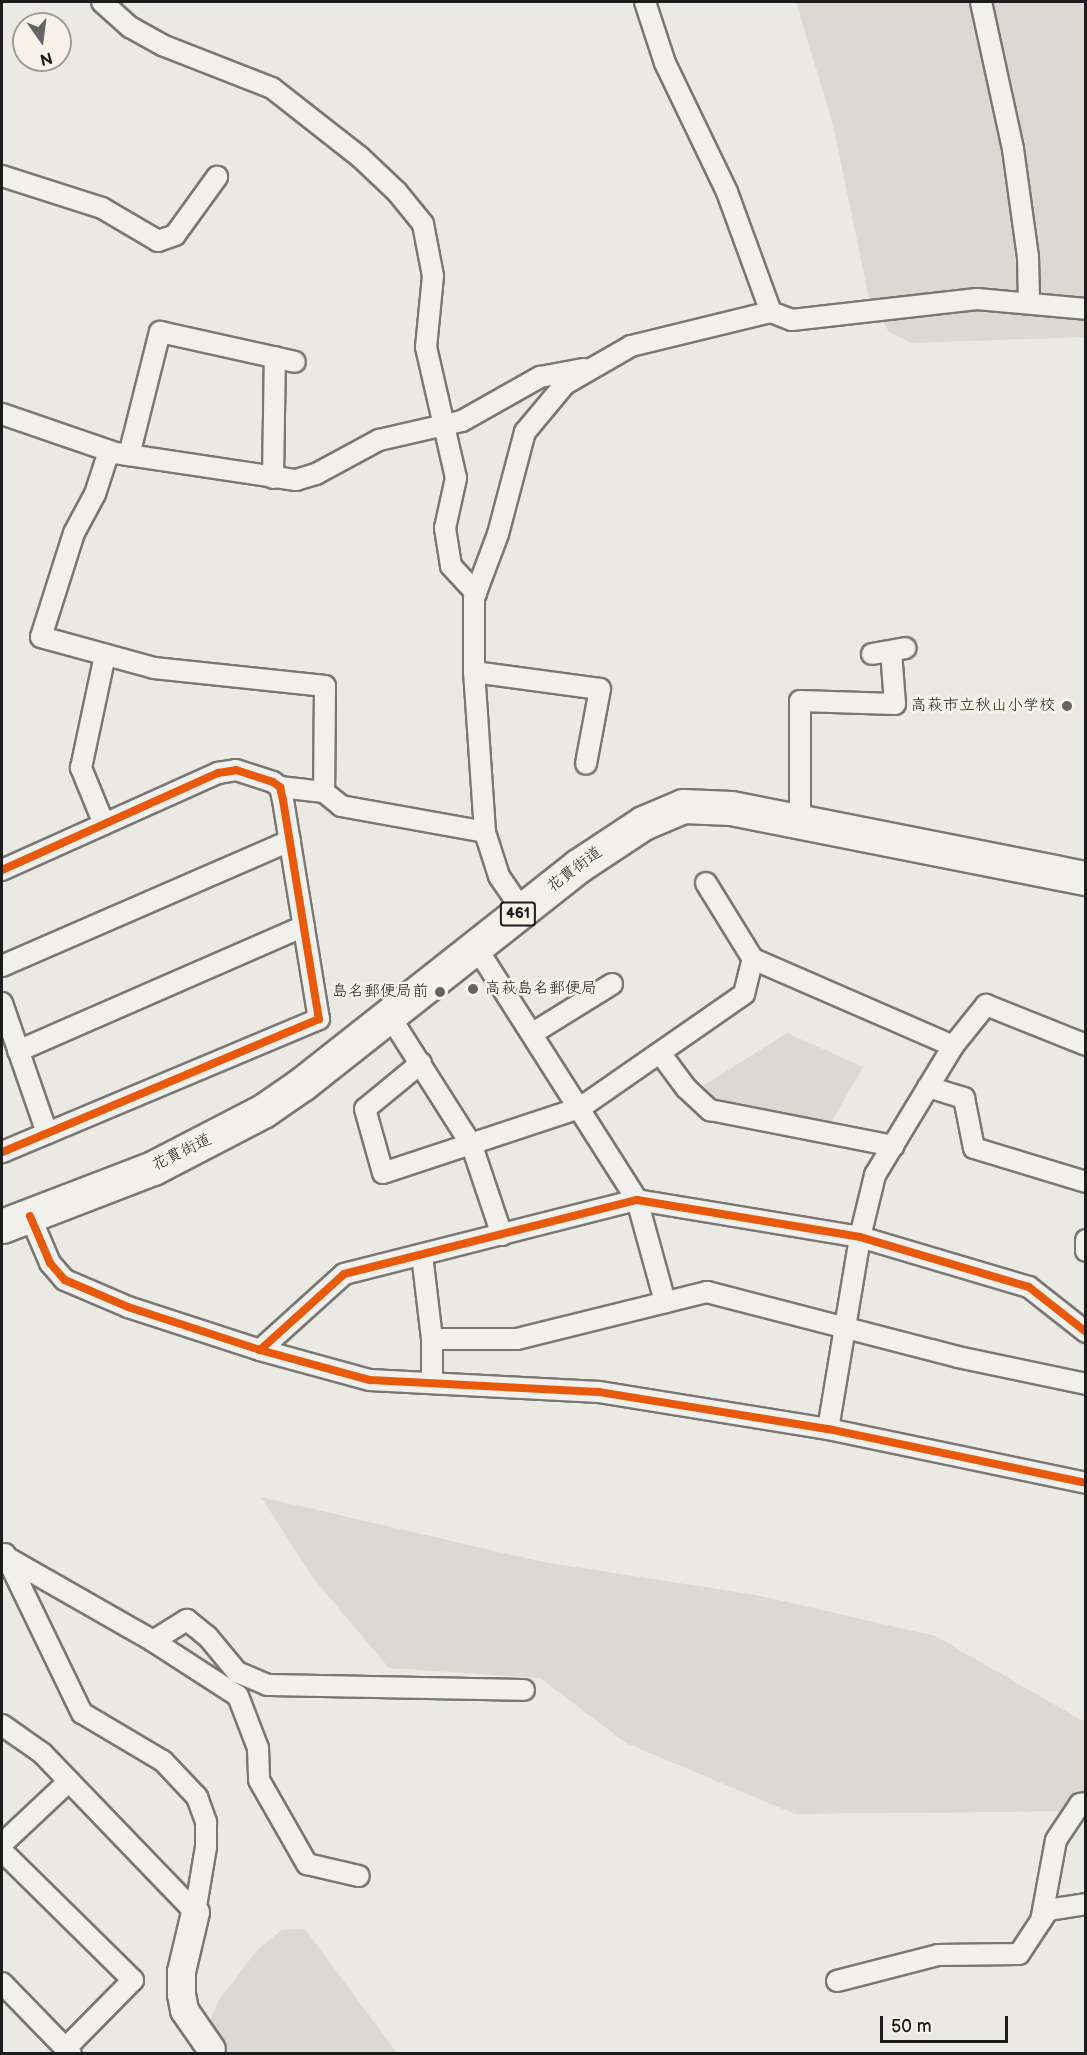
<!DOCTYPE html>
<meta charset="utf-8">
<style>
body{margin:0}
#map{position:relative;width:1087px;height:2055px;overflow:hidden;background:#eae9e4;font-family:"Balsamiq Sans","Klee One",sans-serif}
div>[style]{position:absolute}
.green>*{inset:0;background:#dbd9d2}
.roads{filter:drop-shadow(2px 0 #797876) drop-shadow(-2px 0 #797876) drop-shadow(0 2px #797876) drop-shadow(0 -2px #797876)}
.street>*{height:20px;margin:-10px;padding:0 10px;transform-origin:10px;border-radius:10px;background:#f1f0ec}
.secondary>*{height:27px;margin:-13.5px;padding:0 13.5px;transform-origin:13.5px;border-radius:13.5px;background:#f1f0ec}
.highway>*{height:33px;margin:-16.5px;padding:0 16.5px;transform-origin:16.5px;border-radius:16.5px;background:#f1f0ec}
.cycleway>*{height:8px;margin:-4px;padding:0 4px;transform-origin:4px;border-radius:4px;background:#e8590c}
.dots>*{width:16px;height:16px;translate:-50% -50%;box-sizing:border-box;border:3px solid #f7f3e8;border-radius:50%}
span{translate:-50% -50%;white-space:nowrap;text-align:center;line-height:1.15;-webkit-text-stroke:5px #f7f3e8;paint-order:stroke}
.shield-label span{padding:2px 4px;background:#f7f3e8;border:2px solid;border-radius:4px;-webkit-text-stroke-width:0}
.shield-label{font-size:15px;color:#1c1c1c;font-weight:700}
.poi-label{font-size:16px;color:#1c1c1c}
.right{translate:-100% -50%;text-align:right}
.left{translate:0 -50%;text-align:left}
.street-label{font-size:16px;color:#1c1c1c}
.frame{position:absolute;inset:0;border:3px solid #1c1c1c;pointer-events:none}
.north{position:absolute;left:12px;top:12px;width:60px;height:60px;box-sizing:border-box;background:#f7f3e8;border:2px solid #9f9d96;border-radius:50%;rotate:166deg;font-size:16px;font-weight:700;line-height:24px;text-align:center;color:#1c1c1c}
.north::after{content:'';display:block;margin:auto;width:21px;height:27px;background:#646462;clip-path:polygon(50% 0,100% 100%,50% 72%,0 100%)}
.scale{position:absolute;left:880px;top:2016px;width:128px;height:27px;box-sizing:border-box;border:3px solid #1c1c1c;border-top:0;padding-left:8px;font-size:18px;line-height:21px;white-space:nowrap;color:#1c1c1c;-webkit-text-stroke:4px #f7f3e8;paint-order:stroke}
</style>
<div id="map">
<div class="green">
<i style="clip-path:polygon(796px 2px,1085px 2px,1085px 337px,911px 343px,889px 332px,869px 298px,833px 125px)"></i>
<i style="clip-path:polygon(787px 1033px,863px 1067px,831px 1122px,724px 1107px,703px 1086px)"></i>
<i style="clip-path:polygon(261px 1497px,543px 1562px,756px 1595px,935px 1636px,1085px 1722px,1085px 1811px,795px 1814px,626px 1743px,540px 1678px,389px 1668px,314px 1579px)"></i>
<i style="clip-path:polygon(305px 1929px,397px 2053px,198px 2054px,198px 2047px,219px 2000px,258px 1949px,282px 1930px)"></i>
</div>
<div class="roads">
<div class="street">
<i style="left:102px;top:2px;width:38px;rotate:42deg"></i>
<i style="left:130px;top:27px;width:37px;rotate:29deg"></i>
<i style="left:162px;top:45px;width:118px;rotate:21.4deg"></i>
<i style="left:272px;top:88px;width:112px;rotate:38.1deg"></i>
<i style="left:360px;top:157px;width:51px;rotate:43.4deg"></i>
<i style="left:397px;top:192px;width:41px;rotate:50.9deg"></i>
<i style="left:423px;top:224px;width:53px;rotate:79.1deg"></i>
<i style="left:433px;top:276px;width:71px;rotate:95.6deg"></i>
<i style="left:426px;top:347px;width:134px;rotate:77.1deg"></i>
<i style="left:456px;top:478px;width:51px;rotate:102.4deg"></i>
<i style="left:445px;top:528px;width:38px;rotate:81deg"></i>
<i style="left:451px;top:566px;width:37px;rotate:47deg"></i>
<i style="left:645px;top:2px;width:64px;rotate:71.8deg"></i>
<i style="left:665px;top:63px;width:143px;rotate:64.3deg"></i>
<i style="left:727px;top:192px;width:128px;rotate:69.9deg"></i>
<i style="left:771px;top:312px;width:22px;rotate:21deg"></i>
<i style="left:792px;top:320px;width:186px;rotate:-6.5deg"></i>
<i style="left:977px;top:299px;width:109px;rotate:5.2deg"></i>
<i style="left:981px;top:2px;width:150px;rotate:77.7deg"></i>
<i style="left:1013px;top:149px;width:109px;rotate:82.1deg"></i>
<i style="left:1028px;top:257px;width:45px;rotate:88.7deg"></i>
<i style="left:2px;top:176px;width:105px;rotate:17.7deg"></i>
<i style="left:102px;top:208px;width:65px;rotate:30.5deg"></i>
<i style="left:158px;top:241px;width:18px;rotate:-19deg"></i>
<i style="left:175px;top:235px;width:72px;rotate:-54.1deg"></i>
<i style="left:2px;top:414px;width:120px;rotate:19deg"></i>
<i style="left:115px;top:453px;width:183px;rotate:8.5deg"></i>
<i style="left:296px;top:480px;width:21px;rotate:-17deg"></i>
<i style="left:316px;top:474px;width:72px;rotate:-28.4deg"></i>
<i style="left:379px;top:440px;width:85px;rotate:-12.9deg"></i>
<i style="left:462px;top:421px;width:90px;rotate:-29.4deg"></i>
<i style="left:540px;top:377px;width:45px;rotate:-10.3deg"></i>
<i style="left:109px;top:451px;width:45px;rotate:108deg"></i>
<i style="left:95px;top:494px;width:44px;rotate:118.3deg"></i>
<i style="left:74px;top:533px;width:109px;rotate:107.6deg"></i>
<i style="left:41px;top:637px;width:117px;rotate:15.3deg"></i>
<i style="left:154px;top:668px;width:172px;rotate:6deg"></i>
<i style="left:325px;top:686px;width:106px;rotate:90.5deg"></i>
<i style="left:129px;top:455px;width:127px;rotate:-75.9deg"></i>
<i style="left:160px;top:332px;width:138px;rotate:12.5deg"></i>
<i style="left:273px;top:478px;width:121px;rotate:-89.1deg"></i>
<i style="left:872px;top:654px;width:34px;rotate:-10deg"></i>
<i style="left:474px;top:672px;width:127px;rotate:7.7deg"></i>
<i style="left:600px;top:689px;width:76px;rotate:100.6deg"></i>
<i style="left:280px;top:787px;width:44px;rotate:6.5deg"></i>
<i style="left:324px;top:792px;width:22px;rotate:39deg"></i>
<i style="left:341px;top:806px;width:146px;rotate:10.2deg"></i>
<i style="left:800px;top:821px;width:120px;rotate:-90deg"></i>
<i style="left:800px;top:701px;width:95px;rotate:1.8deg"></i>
<i style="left:895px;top:704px;width:53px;rotate:-94.3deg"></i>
<i style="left:104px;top:824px;width:61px;rotate:-112.3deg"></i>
<i style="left:81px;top:768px;width:116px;rotate:-78deg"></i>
<i style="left:2px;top:870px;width:237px;rotate:-24.2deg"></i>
<i style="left:218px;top:773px;width:18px;rotate:-9deg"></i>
<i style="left:236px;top:770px;width:39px;rotate:18deg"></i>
<i style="left:273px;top:782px;width:9px;rotate:36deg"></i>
<i style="left:280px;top:787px;width:13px;rotate:77deg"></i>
<i style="left:283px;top:800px;width:222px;rotate:80.7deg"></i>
<i style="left:319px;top:1019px;width:344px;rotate:157.2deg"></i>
<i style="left:706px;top:883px;width:89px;rotate:58.3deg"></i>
<i style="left:522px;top:910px;width:41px;rotate:-124.1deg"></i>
<i style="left:499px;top:876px;width:46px;rotate:-107.7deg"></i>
<i style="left:485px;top:832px;width:160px;rotate:-93.9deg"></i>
<i style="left:474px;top:672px;width:74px;rotate:-90deg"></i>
<i style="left:474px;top:598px;width:68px;rotate:-69.4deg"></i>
<i style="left:498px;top:534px;width:106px;rotate:-75.2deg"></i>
<i style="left:525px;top:432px;width:62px;rotate:-50.2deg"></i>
<i style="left:565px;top:384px;width:76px;rotate:-29.9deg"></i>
<i style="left:631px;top:346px;width:144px;rotate:-13.7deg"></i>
<i style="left:476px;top:947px;width:300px;rotate:57.5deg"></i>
<i style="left:637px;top:1200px;width:106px;rotate:74.6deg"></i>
<i style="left:2px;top:966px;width:314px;rotate:-23.5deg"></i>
<i style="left:2px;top:1003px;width:138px;rotate:70.9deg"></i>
<i style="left:389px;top:1015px;width:155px;rotate:57.6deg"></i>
<i style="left:472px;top:1146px;width:94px;rotate:71.4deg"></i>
<i style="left:533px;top:1033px;width:93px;rotate:-31.8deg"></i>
<i style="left:18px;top:1051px;width:312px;rotate:-23.6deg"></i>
<i style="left:660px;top:1053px;width:44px;rotate:53.4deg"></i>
<i style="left:686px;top:1088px;width:33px;rotate:43deg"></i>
<i style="left:710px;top:1110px;width:187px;rotate:11.1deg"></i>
<i style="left:421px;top:1063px;width:72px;rotate:140.6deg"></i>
<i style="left:365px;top:1109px;width:66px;rotate:74.3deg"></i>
<i style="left:383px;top:1173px;width:207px;rotate:-18.3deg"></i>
<i style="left:580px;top:1108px;width:200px;rotate:-34.8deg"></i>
<i style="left:744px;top:994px;width:36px;rotate:-76deg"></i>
<i style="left:753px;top:959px;width:218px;rotate:23.5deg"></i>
<i style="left:928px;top:1087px;width:38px;rotate:17deg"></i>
<i style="left:964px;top:1098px;width:51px;rotate:78.7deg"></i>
<i style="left:974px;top:1148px;width:117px;rotate:16.9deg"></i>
<i style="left:30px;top:1216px;width:51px;rotate:66.9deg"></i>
<i style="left:50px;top:1263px;width:23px;rotate:49deg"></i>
<i style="left:65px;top:1280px;width:69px;rotate:23.2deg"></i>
<i style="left:128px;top:1307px;width:139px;rotate:18deg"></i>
<i style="left:260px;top:1350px;width:114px;rotate:15.3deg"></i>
<i style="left:370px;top:1380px;width:229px;rotate:3deg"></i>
<i style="left:599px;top:1392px;width:232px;rotate:9.2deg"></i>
<i style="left:828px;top:1429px;width:264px;rotate:11.8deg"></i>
<i style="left:1086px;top:1240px;width:11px;rotate:90deg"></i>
<i style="left:422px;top:1255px;width:85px;rotate:83.2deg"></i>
<i style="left:260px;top:1350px;width:113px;rotate:-42.1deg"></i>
<i style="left:344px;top:1274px;width:302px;rotate:-14.2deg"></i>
<i style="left:637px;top:1200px;width:226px;rotate:9.4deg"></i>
<i style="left:860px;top:1237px;width:176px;rotate:16.5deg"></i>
<i style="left:1029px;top:1287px;width:73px;rotate:38.3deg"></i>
<i style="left:432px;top:1383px;width:44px;rotate:-90deg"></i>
<i style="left:432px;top:1339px;width:85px"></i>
<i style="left:517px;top:1339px;width:196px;rotate:-13.9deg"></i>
<i style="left:707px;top:1292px;width:259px;rotate:14.5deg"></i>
<i style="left:958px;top:1357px;width:131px;rotate:11.9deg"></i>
<i style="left:828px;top:1429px;width:195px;rotate:-80.5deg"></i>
<i style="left:860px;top:1237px;width:64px;rotate:-76.4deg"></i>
<i style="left:875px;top:1175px;width:151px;rotate:-58.8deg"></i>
<i style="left:953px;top:1046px;width:53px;rotate:-51.2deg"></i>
<i style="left:986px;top:1005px;width:108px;rotate:21.8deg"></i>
<i style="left:5px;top:1554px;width:177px;rotate:64.2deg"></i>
<i style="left:82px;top:1713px;width:94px;rotate:30.7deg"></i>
<i style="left:163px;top:1761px;width:50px;rotate:46.6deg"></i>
<i style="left:197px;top:1797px;width:27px;rotate:70deg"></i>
<i style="left:206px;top:1822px;width:25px;rotate:90deg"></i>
<i style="left:206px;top:1847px;width:66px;rotate:99.6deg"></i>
<i style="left:6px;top:1557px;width:169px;rotate:29.7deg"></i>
<i style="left:153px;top:1641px;width:101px;rotate:32.9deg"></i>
<i style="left:238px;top:1696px;width:56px;rotate:69deg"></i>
<i style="left:258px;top:1748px;width:32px;rotate:88deg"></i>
<i style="left:259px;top:1780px;width:97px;rotate:60.3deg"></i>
<i style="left:307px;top:1864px;width:53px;rotate:13deg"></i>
<i style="left:153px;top:1641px;width:40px;rotate:-32deg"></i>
<i style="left:187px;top:1620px;width:27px;rotate:39deg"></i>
<i style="left:208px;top:1637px;width:45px;rotate:50.4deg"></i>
<i style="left:237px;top:1672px;width:33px;rotate:23deg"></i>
<i style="left:267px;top:1685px;width:257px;rotate:1.1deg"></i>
<i style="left:2px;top:1725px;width:49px;rotate:35deg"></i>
<i style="left:42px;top:1753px;width:221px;rotate:46.1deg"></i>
<i style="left:2px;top:1844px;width:92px;rotate:-43.2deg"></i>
<i style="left:2px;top:1851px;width:184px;rotate:44.6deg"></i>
<i style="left:133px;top:1980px;width:95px;rotate:134.6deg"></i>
<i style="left:1041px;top:1921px;width:82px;rotate:-79.5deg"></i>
<i style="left:1056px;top:1840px;width:43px;rotate:-56.3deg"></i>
<i style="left:1080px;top:1804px;width:6px;rotate:-9deg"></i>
<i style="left:837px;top:1981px;width:104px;rotate:-14.4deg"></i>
<i style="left:938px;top:1955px;width:81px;rotate:-0.7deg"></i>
<i style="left:1019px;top:1954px;width:53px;rotate:-56.6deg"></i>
<i style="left:1048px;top:1910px;width:38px;rotate:-9deg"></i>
<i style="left:2px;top:1983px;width:99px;rotate:45.8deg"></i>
</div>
<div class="secondary">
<i style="left:195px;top:1912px;width:61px;rotate:103.3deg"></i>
<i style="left:181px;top:1971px;width:23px;rotate:90deg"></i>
<i style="left:181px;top:1994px;width:16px;rotate:79deg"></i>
<i style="left:184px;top:2010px;width:47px;rotate:55.3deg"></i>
</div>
<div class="highway">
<i style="left:2px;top:1226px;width:162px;rotate:-21deg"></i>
<i style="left:153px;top:1168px;width:124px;rotate:-27.4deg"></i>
<i style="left:263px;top:1111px;width:47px;rotate:-34.7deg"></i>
<i style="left:302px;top:1084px;width:352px;rotate:-38.3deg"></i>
<i style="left:578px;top:866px;width:78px;rotate:-33.5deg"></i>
<i style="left:643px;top:823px;width:43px;rotate:-23deg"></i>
<i style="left:683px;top:806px;width:48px;rotate:2.4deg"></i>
<i style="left:731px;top:808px;width:362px;rotate:11.2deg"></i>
</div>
</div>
<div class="cycleway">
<i style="left:2px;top:870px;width:237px;rotate:-24.2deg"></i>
<i style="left:218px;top:773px;width:18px;rotate:-9deg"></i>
<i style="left:236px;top:770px;width:39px;rotate:18deg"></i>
<i style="left:273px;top:782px;width:9px;rotate:36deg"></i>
<i style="left:280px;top:787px;width:13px;rotate:77deg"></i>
<i style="left:283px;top:800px;width:222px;rotate:80.7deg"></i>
<i style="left:319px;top:1019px;width:344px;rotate:157.2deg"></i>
<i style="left:30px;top:1216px;width:51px;rotate:66.9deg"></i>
<i style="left:50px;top:1263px;width:23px;rotate:49deg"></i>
<i style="left:65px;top:1280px;width:69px;rotate:23.2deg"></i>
<i style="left:128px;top:1307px;width:139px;rotate:18deg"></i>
<i style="left:260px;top:1350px;width:114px;rotate:15.3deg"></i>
<i style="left:370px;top:1380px;width:229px;rotate:3deg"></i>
<i style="left:599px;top:1392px;width:232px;rotate:9.2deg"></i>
<i style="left:828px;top:1429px;width:264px;rotate:11.8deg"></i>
<i style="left:260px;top:1350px;width:113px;rotate:-42.1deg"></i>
<i style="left:344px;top:1274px;width:302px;rotate:-14.2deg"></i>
<i style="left:637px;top:1200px;width:226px;rotate:9.4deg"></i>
<i style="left:860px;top:1237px;width:176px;rotate:16.5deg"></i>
<i style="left:1029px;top:1287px;width:73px;rotate:38.3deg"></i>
</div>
<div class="dots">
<i style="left:1067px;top:706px;background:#646462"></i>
<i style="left:473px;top:989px;background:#646462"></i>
<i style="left:440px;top:992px;background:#646462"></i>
</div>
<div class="shield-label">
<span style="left:518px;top:914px">461</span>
</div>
<div class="poi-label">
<span class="right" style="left:1055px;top:706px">高萩市立秋山小学校</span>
<span class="left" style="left:485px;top:989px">高萩島名郵便局</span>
<span class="right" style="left:428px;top:992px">島名郵便局前</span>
</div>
<div class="street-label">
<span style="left:575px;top:870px;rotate:-37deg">花貫街道</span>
<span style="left:182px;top:1153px;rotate:-26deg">花貫街道</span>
</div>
<div class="frame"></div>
<div class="north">N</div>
<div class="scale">50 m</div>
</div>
